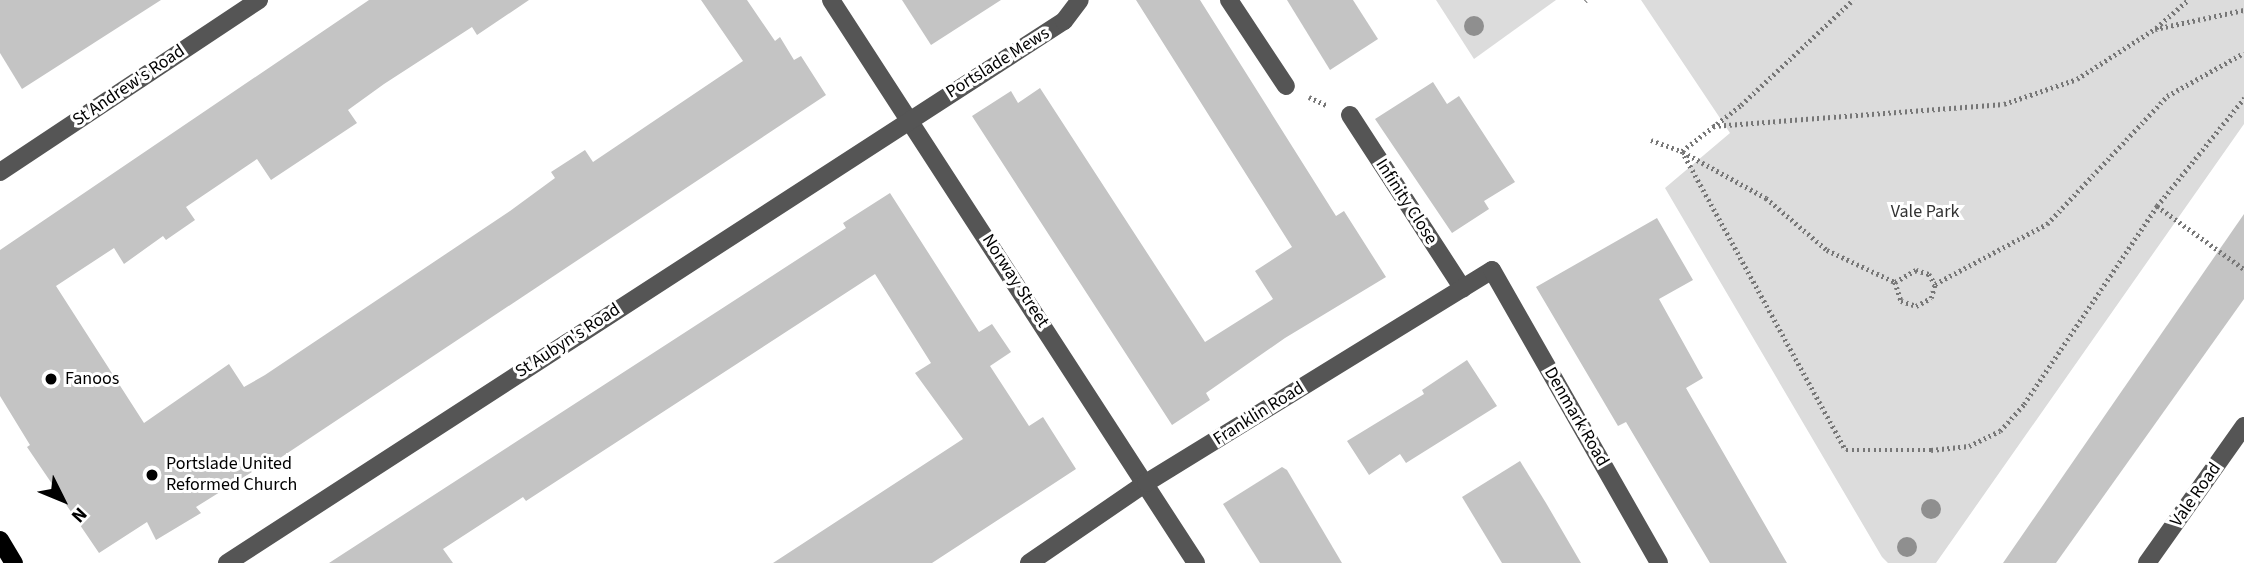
<!DOCTYPE html>
<style>
body{margin:0}
#map{position:relative;width:2244px;height:563px;overflow:hidden;background:#fff;font-family:"Source Sans 3",sans-serif}
div>[style]{position:absolute}
.green>*{inset:0;background:#dcdcdc}
.building>*{inset:0;background:#c4c4c4}
.path>*{height:4.5px;margin-top:-2.25px;transform-origin:0;background:repeating-linear-gradient(90deg,#777 0 2px,transparent 0 5.5px)}
.minor>*{height:18px;margin:-9px;padding:0 9px;transform-origin:9px;border-radius:9px;background:#555}
.major>*{height:18px;margin:-9px;padding:0 9px;transform-origin:9px;border-radius:9px;background:#000}
.trees>*{width:20px;height:20px;margin:-10px;border-radius:50%;background:#8f8f8f}
.dots>*{width:19px;height:19px;translate:-50% -50%;box-sizing:border-box;border:4px solid #fff;border-radius:50%}
span{translate:-50% -50%;white-space:nowrap;text-align:center;line-height:1.15;-webkit-text-stroke:6px #fff;paint-order:stroke}
.street-label{font-size:18px;color:#000}
.park-label{font-size:18px;color:#333}
.poi-label{font-size:18px;color:#000}
.left{translate:0 -50%;text-align:left}
.north{position:absolute;left:28px;top:465px;width:70px;height:70px;-webkit-text-stroke:5px #fff;paint-order:stroke;rotate:133deg;font-size:19px;font-weight:700;line-height:28px;text-align:center;color:#000}
.north::after{content:'';display:block;margin:auto;width:24px;height:32px;background:#000;clip-path:polygon(50% 0,100% 100%,50% 72%,0 100%)}
</style>
<div id="map">
<div class="green">
<i style="clip-path:polygon(1436px 0,1556px 0,1474px 59px)"></i>
<i style="clip-path:polygon(1641px 0,2244px 0,2244px 124px,1936px 563px,1888px 563px,1882px 557px,1665px 188px,1730px 133px)"></i>
</div>
<div class="building">
<i style="clip-path:polygon(0 0,161px 0,22px 89px,0 53px)"></i>
<i style="clip-path:polygon(369px 0,529px 0,477px 35px,472px 27px,384px 84px,348px 110px,357px 123px,271px 180px,257px 159px,186px 207px,195px 220px,166px 240px,163px 236px,124px 264px,114px 248px,56px 286px,144px 423px,229px 364px,244px 387px,265px 375px,510px 211px,555px 178px,551px 172px,585px 150px,593px 162px,743px 61px,701px 0,747px 0,775px 41px,780px 37px,794px 60px,801px 56px,826px 95px,265px 468px,263px 465px,196px 507px,201px 513px,156px 540px,147px 522px,99px 553px,27px 447px,30px 445px,0 396px,0 250px)"></i>
<i style="clip-path:polygon(902px 0,1001px 0,931px 45px)"></i>
<i style="clip-path:polygon(1136px 0,1200px 0,1336px 216px,1344px 211px,1386px 277px,1285px 338px,1206px 393px,1210px 400px,1172px 425px,972px 116px,1011px 91px,1018px 103px,1040px 88px,1205px 342px,1273px 299px,1255px 271px,1292px 247px)"></i>
<i style="clip-path:polygon(1287px 0,1353px 0,1378px 39px,1330px 70px)"></i>
<i style="clip-path:polygon(1433px 82px,1447px 104px,1459px 96px,1515px 182px,1484px 201px,1489px 209px,1452px 233px,1375px 119px)"></i>
<i style="clip-path:polygon(890px 193px,979px 332px,992px 324px,1011px 352px,990px 366px,1029px 426px,1043px 417px,1076px 469px,932px 563px,773px 563px,963px 439px,915px 373px,931px 363px,875px 274px,526px 501px,523px 497px,443px 549px,453px 563px,329px 563px,846px 228px,843px 223px)"></i>
<i style="clip-path:polygon(2244px 214px,2244px 299px,2056px 563px,2003px 563px)"></i>
<i style="clip-path:polygon(1657px 218px,1693px 280px,1659px 299px,1703px 378px,1686px 388px,1787px 563px,1710px 563px,1626px 422px,1618px 426px,1536px 287px)"></i>
<i style="clip-path:polygon(1467px 360px,1497px 406px,1406px 463px,1400px 454px,1369px 475px,1347px 441px,1424px 394px,1422px 390px)"></i>
<i style="clip-path:polygon(1520px 461px,1546px 503px,1581px 563px,1502px 563px,1462px 497px)"></i>
<i style="clip-path:polygon(1282px 467px,1287px 470px,1342px 563px,1260px 563px,1223px 504px)"></i>
</div>
<div class="path">
<i style="left:1585px;top:1px;width:1px;rotate:-45deg"></i>
<i style="left:2156px;top:28px;width:43px;rotate:-41.2deg"></i>
<i style="left:1309px;top:97px;width:19px;rotate:25deg"></i>
<i style="left:1713px;top:126px;width:292px;rotate:-4.3deg"></i>
<i style="left:2004px;top:104px;width:77px;rotate:-18.9deg"></i>
<i style="left:2077px;top:79px;width:93px;rotate:-32.7deg"></i>
<i style="left:2155px;top:29px;width:91px;rotate:-12.1deg"></i>
<i style="left:1651px;top:140px;width:33px;rotate:20deg"></i>
<i style="left:1682px;top:151px;width:75px;rotate:-37.9deg"></i>
<i style="left:1741px;top:105px;width:154px;rotate:-43.2deg"></i>
<i style="left:1682px;top:151px;width:341px;rotate:61.3deg"></i>
<i style="left:1846px;top:450px;width:85px"></i>
<i style="left:1931px;top:450px;width:38px;rotate:-6deg"></i>
<i style="left:1969px;top:446px;width:34px;rotate:-26deg"></i>
<i style="left:2000px;top:431px;width:36px;rotate:-48deg"></i>
<i style="left:2024px;top:404px;width:239px;rotate:-56.1deg"></i>
<i style="left:2157px;top:206px;width:139px;rotate:-51.1deg"></i>
<i style="left:1683px;top:152px;width:95px;rotate:29deg"></i>
<i style="left:1766px;top:198px;width:80px;rotate:40.4deg"></i>
<i style="left:1827px;top:250px;width:75px;rotate:25.2deg"></i>
<i style="left:1895px;top:282px;width:20px;rotate:72deg"></i>
<i style="left:1901px;top:301px;width:16px;rotate:18deg"></i>
<i style="left:1916px;top:306px;width:17px;rotate:-28deg"></i>
<i style="left:1931px;top:298px;width:15px;rotate:-74deg"></i>
<i style="left:1935px;top:284px;width:127px;rotate:-28.2deg"></i>
<i style="left:2047px;top:224px;width:175px;rotate:-46.8deg"></i>
<i style="left:2167px;top:96px;width:88px;rotate:-29.2deg"></i>
<i style="left:2157px;top:206px;width:107px;rotate:35.9deg"></i>
<i style="left:1895px;top:282px;width:24px;rotate:-30deg"></i>
<i style="left:1916px;top:270px;width:14px;rotate:17deg"></i>
<i style="left:1929px;top:274px;width:12px;rotate:59deg"></i>
</div>
<div class="minor">
<i style="left:831px;top:0;width:671px;rotate:57.04deg"></i>
<i style="left:1229px;top:0;width:103px;rotate:56.5deg"></i>
<i style="left:1350px;top:115px;width:207px;rotate:57deg"></i>
<i style="left:0;top:172px;width:311px;rotate:-33.6deg"></i>
<i style="left:227px;top:563px;width:997px;rotate:-32.93deg"></i>
<i style="left:1064px;top:21px;width:26px;rotate:-53deg"></i>
<i style="left:1029px;top:563px;width:142px;rotate:-34.4deg"></i>
<i style="left:1146px;top:483px;width:406px;rotate:-31.6deg"></i>
<i style="left:1492px;top:270px;width:337px;rotate:60.3deg"></i>
<i style="left:2147px;top:563px;width:168px;rotate:-54.7deg"></i>
</div>
<div class="major">
<i style="left:0;top:540px;width:27px;rotate:59deg"></i>
</div>
<div class="trees">
<i style="left:1474px;top:26px"></i>
<i style="left:1931px;top:509px"></i>
<i style="left:1907px;top:547px"></i>
</div>
<div class="dots">
<i style="left:51px;top:379px;background:#000"></i>
<i style="left:152px;top:475px;background:#000"></i>
</div>
<div class="street-label">
<span style="left:998px;top:63px;rotate:-32deg">Portslade Mews</span>
<span style="left:129px;top:86px;rotate:-34deg">St Andrew's Road</span>
<span style="left:1406px;top:202px;rotate:57deg">Infinity Close</span>
<span style="left:1015px;top:281px;rotate:57deg">Norway Street</span>
<span style="left:568px;top:341px;rotate:-33deg">St Aubyn's Road</span>
<span style="left:1259px;top:414px;rotate:-32deg">Franklin Road</span>
<span style="left:1576px;top:417px;rotate:60deg">Denmark Road</span>
<span style="left:2196px;top:495px;rotate:-55deg">Vale Road</span>
</div>
<div class="park-label">
<span style="left:1925px;top:212px">Vale Park</span>
</div>
<div class="poi-label">
<span class="left" style="left:65px;top:379px">Fanoos</span>
<span class="left" style="left:166px;top:475px">Portslade United<br>Reformed Church</span>
</div>
<div class="north">N</div>
</div>
